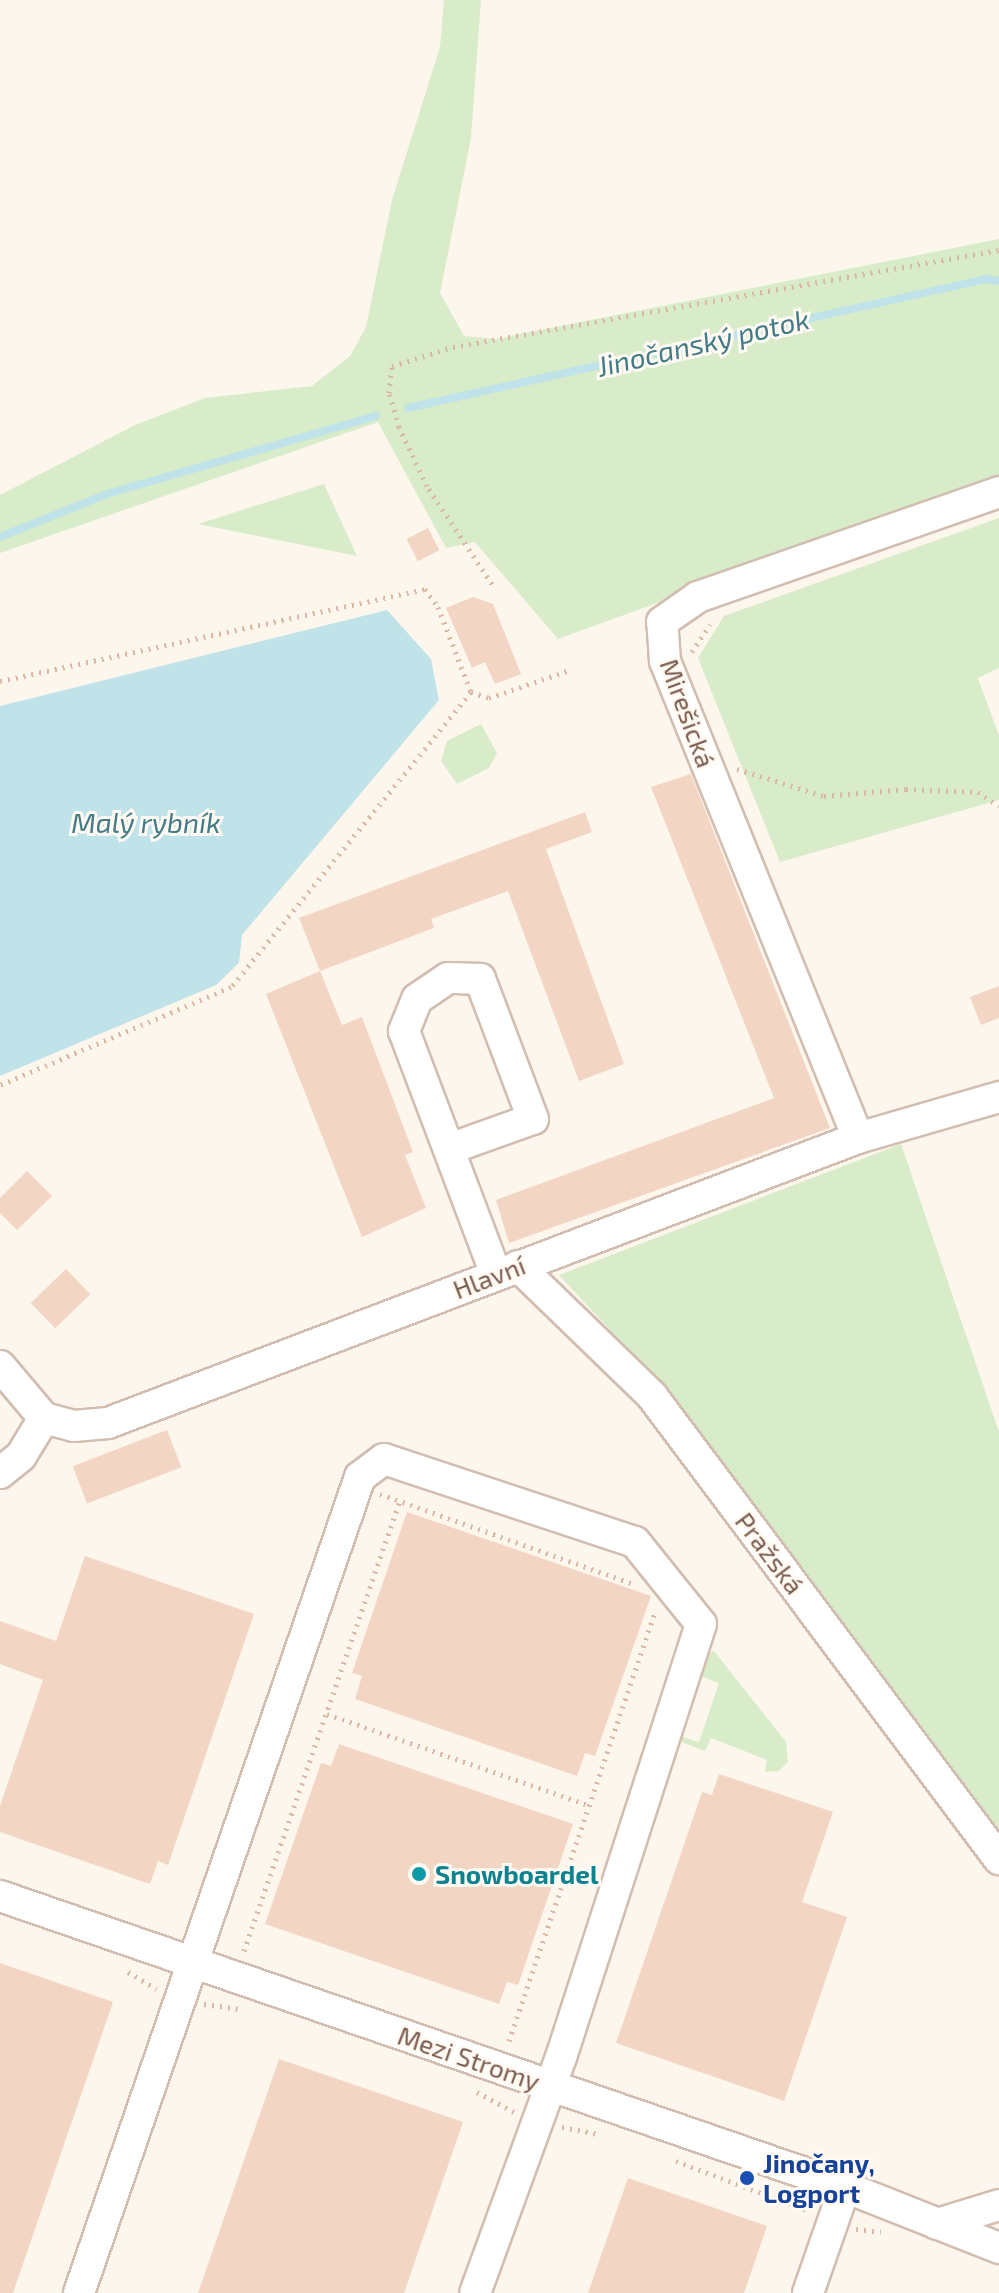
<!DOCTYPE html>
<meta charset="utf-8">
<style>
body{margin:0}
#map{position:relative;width:999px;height:2293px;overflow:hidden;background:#fdf6ec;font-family:"Exo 2",sans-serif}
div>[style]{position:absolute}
.green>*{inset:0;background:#d8ecc9}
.water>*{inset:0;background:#bfe3e8}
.stream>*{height:8px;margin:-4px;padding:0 4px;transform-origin:4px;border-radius:4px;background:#bfe3e8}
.building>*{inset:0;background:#f3d5c3;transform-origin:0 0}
.path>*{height:5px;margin-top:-2.5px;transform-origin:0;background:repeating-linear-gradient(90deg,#d9b8a5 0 2px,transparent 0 8px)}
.roads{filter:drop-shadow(2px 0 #d1beb0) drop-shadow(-2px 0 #d1beb0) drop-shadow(0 2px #d1beb0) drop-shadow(0 -2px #d1beb0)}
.minor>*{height:30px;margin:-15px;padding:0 15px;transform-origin:15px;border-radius:15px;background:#fff}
.dots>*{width:22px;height:22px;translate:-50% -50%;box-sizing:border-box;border:4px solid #fffaf3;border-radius:50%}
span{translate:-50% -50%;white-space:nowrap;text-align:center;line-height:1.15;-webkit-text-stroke:6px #fffaf3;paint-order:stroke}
.street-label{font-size:26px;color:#7a5c4d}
.culture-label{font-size:26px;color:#0d838f;font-weight:700}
.left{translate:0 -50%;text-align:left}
.transit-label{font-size:26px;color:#164399;font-weight:700}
.water-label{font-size:28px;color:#437c86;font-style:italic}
</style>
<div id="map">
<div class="green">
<i style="clip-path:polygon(444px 0,481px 0,471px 138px,440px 293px,464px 336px,496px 339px,999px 239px,999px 479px,558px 639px,475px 542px,446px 548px,378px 422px,0 553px,0 495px,135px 425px,205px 398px,312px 386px,350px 356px,366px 327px,392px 200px,440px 47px)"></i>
<i style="clip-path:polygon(324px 484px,357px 556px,198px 524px)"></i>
<i style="clip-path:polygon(999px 518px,999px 668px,978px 678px,999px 736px,999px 800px,780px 862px,698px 658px,724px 616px)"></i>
<i style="clip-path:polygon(481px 724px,497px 753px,489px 768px,457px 784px,441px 761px,447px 741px)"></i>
<i style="clip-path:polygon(901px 1144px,999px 1432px,999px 1830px,664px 1388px,559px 1275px)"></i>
<i style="clip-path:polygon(714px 1651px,786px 1742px,788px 1762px,779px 1771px,765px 1772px,767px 1760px,711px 1738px,705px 1751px,679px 1741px,680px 1736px,699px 1742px,719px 1683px,700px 1676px,706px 1655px)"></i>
</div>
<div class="water">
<i style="clip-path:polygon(387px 610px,431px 659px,439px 700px,242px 935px,239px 963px,216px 985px,0 1076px,0 706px)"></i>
</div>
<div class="stream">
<i style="left:408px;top:408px;width:592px;rotate:-12.58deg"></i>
<i style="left:986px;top:279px;width:13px;rotate:9deg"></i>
<i style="left:0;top:537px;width:115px;rotate:-21.9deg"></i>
<i style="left:107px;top:494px;width:280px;rotate:-16.2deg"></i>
</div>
<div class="building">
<i style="left:428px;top:528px;width:25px;height:24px;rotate:63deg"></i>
<i style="clip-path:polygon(473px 597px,493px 604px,521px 674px,495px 684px,485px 662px,472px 668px,446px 608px)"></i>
<i style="clip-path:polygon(691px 774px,830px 1128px,509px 1243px,496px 1200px,774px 1098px,651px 787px)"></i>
<i style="clip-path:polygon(585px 812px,592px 832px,546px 849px,624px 1064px,579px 1081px,508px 891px,431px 919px,434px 928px,320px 971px,299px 918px)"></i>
<i style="clip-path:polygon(320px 971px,342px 1025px,362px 1017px,413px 1152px,405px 1155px,426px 1208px,362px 1237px,266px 994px)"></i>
<i style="clip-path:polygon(999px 986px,999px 1018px,981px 1025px,970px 997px)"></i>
<i style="clip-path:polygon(27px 1171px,52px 1196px,17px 1230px,0 1213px,0 1198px)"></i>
<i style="left:66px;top:1269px;width:35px;height:49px;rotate:46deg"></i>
<i style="left:167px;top:1430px;width:40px;height:101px;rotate:69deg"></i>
<i style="clip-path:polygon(407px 1512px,651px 1596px,595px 1756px,585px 1753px,577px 1776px,355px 1699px,362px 1676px,352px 1673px)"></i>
<i style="clip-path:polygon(85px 1556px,254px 1614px,168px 1865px,158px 1861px,150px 1884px,0 1832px,0 1806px,43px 1680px,0 1664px,0 1621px,56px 1641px)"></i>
<i style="clip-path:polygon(339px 1744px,573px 1824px,518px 1985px,507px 1982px,499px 2004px,265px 1924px,321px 1763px,331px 1766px)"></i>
<i style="clip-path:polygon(719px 1774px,833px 1812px,802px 1902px,847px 1917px,784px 2101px,616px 2043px,702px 1792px,712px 1795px)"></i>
<i style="clip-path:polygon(0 1963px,113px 2002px,13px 2293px,0 2293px)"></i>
<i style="clip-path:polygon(279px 2059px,463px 2122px,404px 2293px,198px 2293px)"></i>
<i style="clip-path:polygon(628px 2178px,767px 2226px,744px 2293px,588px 2293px)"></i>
</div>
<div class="path">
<i style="left:492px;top:584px;width:118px;rotate:-123.6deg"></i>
<i style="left:427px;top:486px;width:65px;rotate:-115.4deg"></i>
<i style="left:399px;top:427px;width:35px;rotate:-106deg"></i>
<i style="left:389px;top:393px;width:27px;rotate:-84deg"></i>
<i style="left:392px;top:366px;width:64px;rotate:-17.3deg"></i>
<i style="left:453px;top:347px;width:555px;rotate:-10.07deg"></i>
<i style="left:692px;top:652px;width:33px;rotate:-57deg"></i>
<i style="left:0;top:681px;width:435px;rotate:-12.2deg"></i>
<i style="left:425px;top:589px;width:22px;rotate:54deg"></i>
<i style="left:438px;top:607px;width:91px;rotate:68.8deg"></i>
<i style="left:471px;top:692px;width:380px;rotate:129.1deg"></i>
<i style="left:231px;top:987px;width:251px;rotate:157deg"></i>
<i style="left:471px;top:692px;width:19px;rotate:18deg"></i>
<i style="left:489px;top:698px;width:86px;rotate:-19.1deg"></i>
<i style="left:737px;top:769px;width:91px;rotate:17.2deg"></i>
<i style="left:824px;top:796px;width:82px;rotate:-4.9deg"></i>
<i style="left:906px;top:789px;width:72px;rotate:2.4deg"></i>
<i style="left:978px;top:792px;width:25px;rotate:34deg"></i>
<i style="left:380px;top:1494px;width:266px;rotate:19.5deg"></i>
<i style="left:327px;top:1714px;width:277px;rotate:19.2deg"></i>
<i style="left:244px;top:1951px;width:476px;rotate:-70.9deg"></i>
<i style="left:128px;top:1972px;width:33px;rotate:31deg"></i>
<i style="left:204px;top:2004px;width:34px;rotate:8deg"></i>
<i style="left:509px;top:2041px;width:455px;rotate:-71.2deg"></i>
<i style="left:477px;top:2092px;width:42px;rotate:28.4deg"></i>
<i style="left:562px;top:2127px;width:38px;rotate:11deg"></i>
<i style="left:676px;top:2161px;width:142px;rotate:20.6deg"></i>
<i style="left:856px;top:2229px;width:25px;rotate:7deg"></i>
</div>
<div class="roads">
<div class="minor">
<i style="left:858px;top:1138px;width:515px;rotate:-112.03deg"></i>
<i style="left:665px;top:661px;width:39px;rotate:-94deg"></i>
<i style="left:662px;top:622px;width:44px;rotate:-34.8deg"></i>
<i style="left:698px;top:597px;width:319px;rotate:-19.2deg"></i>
<i style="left:449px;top:1149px;width:89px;rotate:-19.7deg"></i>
<i style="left:533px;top:1119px;width:150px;rotate:-110.7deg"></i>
<i style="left:480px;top:979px;width:32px;rotate:-178deg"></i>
<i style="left:448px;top:978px;width:37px;rotate:146deg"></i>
<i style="left:417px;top:999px;width:35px;rotate:112deg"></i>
<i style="left:404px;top:1031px;width:260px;rotate:69.3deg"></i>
<i style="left:518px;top:1266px;width:187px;rotate:44.1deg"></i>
<i style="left:652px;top:1396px;width:579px;rotate:53.15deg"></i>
<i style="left:0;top:1366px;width:68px;rotate:49.8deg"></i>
<i style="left:44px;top:1418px;width:31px;rotate:15deg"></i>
<i style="left:74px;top:1426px;width:34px;rotate:-5deg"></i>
<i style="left:108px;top:1423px;width:802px;rotate:-20.81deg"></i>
<i style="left:858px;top:1138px;width:147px;rotate:-16.2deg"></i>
<i style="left:0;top:1473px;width:27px;rotate:-39deg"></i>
<i style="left:21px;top:1456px;width:44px;rotate:-58.8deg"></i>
<i style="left:0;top:1896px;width:894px;rotate:19deg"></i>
<i style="left:845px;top:2187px;width:166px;rotate:21.6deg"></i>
<i style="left:937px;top:2224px;width:65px;rotate:-17deg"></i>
<i style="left:79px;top:2293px;width:863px;rotate:-71deg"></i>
<i style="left:360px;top:1477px;width:30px;rotate:-37deg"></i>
<i style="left:384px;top:1459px;width:264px;rotate:18.3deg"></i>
<i style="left:635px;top:1542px;width:105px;rotate:51.2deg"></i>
<i style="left:701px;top:1624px;width:455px;rotate:107.9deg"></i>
<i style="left:561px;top:2057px;width:251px;rotate:110deg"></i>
<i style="left:808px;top:2293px;width:112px;rotate:-70.8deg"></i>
</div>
</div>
<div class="dots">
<i style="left:419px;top:1874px;background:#0f9aa8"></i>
<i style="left:747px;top:2178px;background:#1a4fb4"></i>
</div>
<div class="street-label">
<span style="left:688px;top:713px;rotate:70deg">Mirešická</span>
<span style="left:489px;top:1277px;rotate:-21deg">Hlavní</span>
<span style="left:770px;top:1553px;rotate:53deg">Pražská</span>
<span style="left:469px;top:2058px;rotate:19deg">Mezi Stromy</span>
</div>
<div class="culture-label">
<span class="left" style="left:435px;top:1874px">Snowboardel</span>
</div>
<div class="transit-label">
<span class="left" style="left:763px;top:2178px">Jinočany,<br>Logport</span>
</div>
<div class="water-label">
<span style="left:703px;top:342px;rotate:-13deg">Jinočanský potok</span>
<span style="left:146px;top:822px">Malý rybník</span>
</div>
</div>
